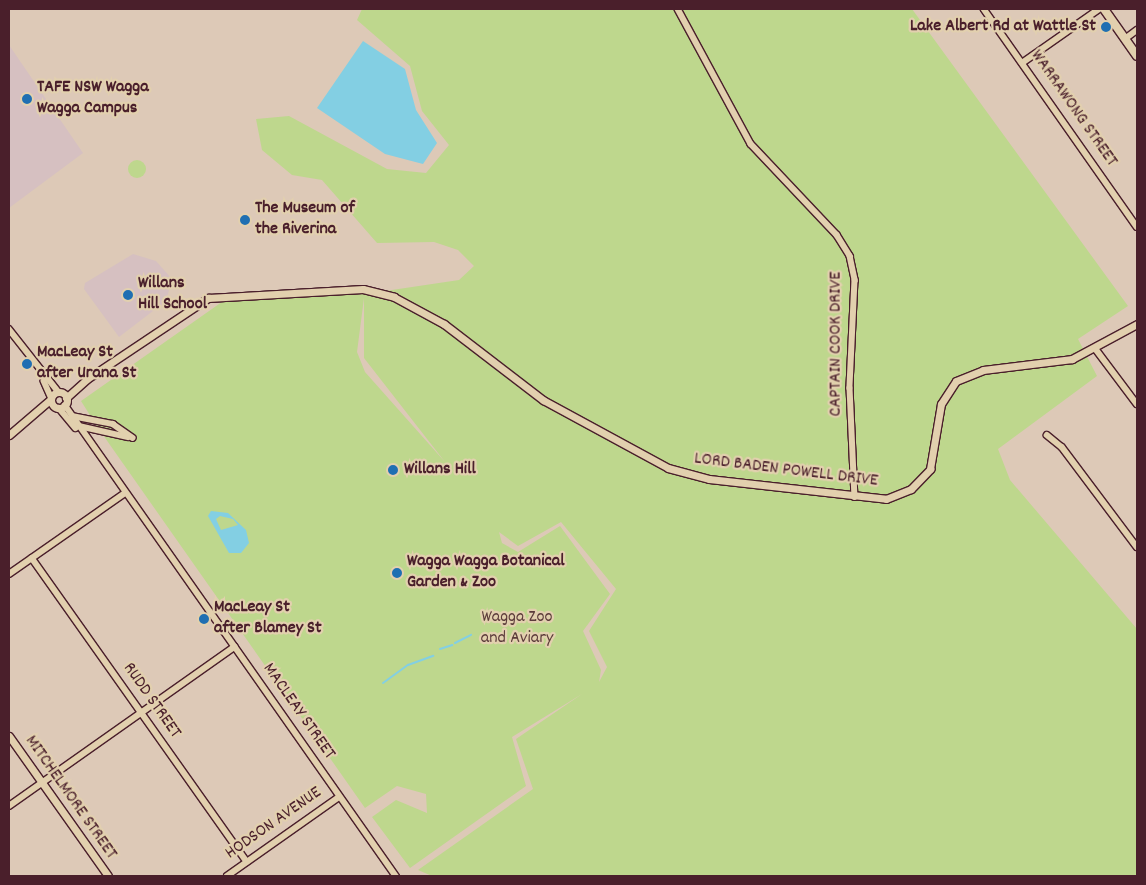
<!DOCTYPE html>
<style>
body{margin:0}
#map{position:relative;width:1146px;height:885px;overflow:hidden;background:#ddc9b7;font-family:Dekko,sans-serif}
div>[style]{position:absolute}
.built>*{inset:0;background:#d6c0c1}
.green>*{inset:0;background:#bed78d}
.round{border-radius:50%}
.water>*{inset:0;background:#83cfe3}
.stream>*{height:2px;margin:-1px;padding:0 1px;transform-origin:1px;border-radius:1px;background:#83cfe3}
.roads{filter:drop-shadow(1px 0 #4a1f2b) drop-shadow(-1px 0 #4a1f2b) drop-shadow(0 1px #4a1f2b) drop-shadow(0 -1px #4a1f2b)}
.minor>*{height:5.5px;margin:-2.75px;padding:0 2.75px;transform-origin:2.75px;border-radius:2.75px;background:#e2d0ae}
.tertiary>*{height:7px;margin:-3.5px;padding:0 3.5px;transform-origin:3.5px;border-radius:3.5px;background:#e2d0ae}
.tertiary>.ring{margin:-3.5px;padding:0;box-sizing:content-box;background:none;border:7px solid #e2d0ae;border-radius:50%}
.secondary>*{height:8px;margin:-4px;padding:0 4px;transform-origin:4px;border-radius:4px;background:#e2d0ae}
.dots>*{width:14px;height:14px;translate:-50% -50%;box-sizing:border-box;border:2px solid #e2d0ae;border-radius:50%}
span{translate:-50% -50%;white-space:nowrap;text-align:center;line-height:1.15;-webkit-text-stroke:4.5px #e2d0ae;paint-order:stroke}
.poi-label{font-size:18px;color:#4a1f2b;font-weight:700}
.right{translate:-100% -50%;text-align:right}
.left{translate:0 -50%;text-align:left}
.street-label{font-size:18px;color:#4a1f2b}
.park-label{font-size:18px;color:#5b3b3a}
.frame{position:absolute;inset:0;border:10px solid #4a1f2b;pointer-events:none}
</style>
<div id="map">
<div class="built">
<i style="clip-path:polygon(9px 45px,83px 153px,9px 208px)"></i>
<i style="clip-path:polygon(133px 254px,156px 261px,172px 279px,166px 301px,119px 337px,84px 289px,85px 283px)"></i>
</div>
<div class="green">
<i style="clip-path:polygon(evenodd,362px 9px,912px 9px,1128px 306px,1078px 339px,1097px 376px,998px 449px,1010px 480px,1137px 629px,1137px 876px,432px 876px,418px 870px,533px 789px,516px 739px,582px 694px,512px 737px,526px 786px,410px 868px,372px 817px,396px 800px,427px 813px,426px 794px,397px 786px,365px 808px,96px 425px,109px 423px,93px 420px,81px 401px,229px 297px,365px 294px,459px 280px,474px 266px,458px 250px,434px 242px,377px 243px,322px 180px,292px 175px,262px 150px,256px 119px,289px 116px,387px 169px,426px 173px,449px 145px,422px 111px,410px 66px,357px 20px,362px 9px,364px 298px,364px 358px,445px 462px,365px 372px,357px 352px,364px 298px,362px 9px,561px 522px,616px 589px,589px 631px,607px 667px,599px 682px,601px 670px,583px 631px,610px 594px,560px 526px,518px 552px,502px 543px,499px 532px,518px 546px,561px 522px)"></i>
<i class="round" style="left:128px;top:160px;width:18px;height:18px"></i>
</div>
<div class="water">
<i style="clip-path:polygon(363px 41px,405px 69px,416px 110px,437px 143px,423px 164px,385px 154px,317px 108px)"></i>
<i style="clip-path:polygon(evenodd,211px 511px,228px 513px,246px 530px,249px 543px,241px 553px,229px 553px,208px 516px,211px 511px,220px 516px,233px 519px,238px 525px,221px 530px,216px 519px,220px 516px)"></i>
</div>
<div class="stream">
<i style="left:455px;top:643px;width:18px;rotate:-27deg"></i>
<i style="left:440px;top:649px;width:13px;rotate:-18deg"></i>
<i style="left:383px;top:683px;width:31px;rotate:-36deg"></i>
<i style="left:408px;top:665px;width:27px;rotate:-20deg"></i>
</div>
<div class="roads">
<div class="minor">
<i style="left:678px;top:9px;width:153px;rotate:61.6deg"></i>
<i style="left:751px;top:144px;width:125px;rotate:46.6deg"></i>
<i style="left:837px;top:235px;width:25px;rotate:58deg"></i>
<i style="left:850px;top:256px;width:25px;rotate:78deg"></i>
<i style="left:855px;top:280px;width:108px;rotate:92.7deg"></i>
<i style="left:850px;top:388px;width:109px;rotate:87.4deg"></i>
<i style="left:984px;top:9px;width:266px;rotate:54.9deg"></i>
<i style="left:1125px;top:39px;width:15px;rotate:-37deg"></i>
<i style="left:1022px;top:63px;width:94px;rotate:-35deg"></i>
<i style="left:9px;top:329px;width:79px;rotate:51.7deg"></i>
<i style="left:1095px;top:348px;width:70px;rotate:53.1deg"></i>
<i style="left:44px;top:381px;width:17px;rotate:66deg"></i>
<i style="left:65px;top:405px;width:576px;rotate:54.9deg"></i>
<i style="left:59px;top:408px;width:26px;rotate:50deg"></i>
<i style="left:72px;top:416px;width:42px;rotate:11deg"></i>
<i style="left:113px;top:424px;width:24px;rotate:35deg"></i>
<i style="left:79px;top:426px;width:50px;rotate:12.7deg"></i>
<i style="left:1047px;top:435px;width:19px;rotate:39deg"></i>
<i style="left:1062px;top:447px;width:125px;rotate:53.1deg"></i>
<i style="left:32px;top:558px;width:372px;rotate:54.7deg"></i>
<i style="left:9px;top:574px;width:141px;rotate:-34.9deg"></i>
<i style="left:9px;top:806px;width:276px;rotate:-35.2deg"></i>
<i style="left:227px;top:876px;width:137px;rotate:-35.2deg"></i>
</div>
<div class="tertiary">
<i class="ring" style="left:51px;top:392px;width:9px;height:9px"></i>
<i style="left:66px;top:398px;width:28px;rotate:-42deg"></i>
<i style="left:87px;top:379px;width:146px;rotate:-33.8deg"></i>
<i style="left:208px;top:298px;width:155px;rotate:-3.3deg"></i>
<i style="left:363px;top:289px;width:32px;rotate:14deg"></i>
<i style="left:394px;top:297px;width:57px;rotate:28.4deg"></i>
<i style="left:444px;top:324px;width:125px;rotate:37.5deg"></i>
<i style="left:543px;top:400px;width:142px;rotate:28.5deg"></i>
<i style="left:668px;top:468px;width:42px;rotate:15deg"></i>
<i style="left:709px;top:479px;width:178px;rotate:6.4deg"></i>
<i style="left:886px;top:499px;width:27px;rotate:-22deg"></i>
<i style="left:911px;top:489px;width:28px;rotate:-46deg"></i>
<i style="left:930px;top:469px;width:66px;rotate:-80.4deg"></i>
<i style="left:941px;top:404px;width:27px;rotate:-57deg"></i>
<i style="left:956px;top:381px;width:29px;rotate:-22deg"></i>
<i style="left:983px;top:370px;width:90px;rotate:-7deg"></i>
<i style="left:1072px;top:359px;width:74px;rotate:-28.3deg"></i>
<i style="left:9px;top:435px;width:55px;rotate:-40.6deg"></i>
<i style="left:9px;top:736px;width:171px;rotate:54.7deg"></i>
</div>
<div class="secondary">
<i style="left:1104px;top:9px;width:57px;rotate:54.9deg"></i>
</div>
</div>
<div class="dots">
<i style="left:1106px;top:27px;background:#1f6fb2"></i>
<i style="left:27px;top:99px;background:#1f6fb2"></i>
<i style="left:245px;top:220px;background:#1f6fb2"></i>
<i style="left:128px;top:295px;background:#1f6fb2"></i>
<i style="left:27px;top:364px;background:#1f6fb2"></i>
<i style="left:393px;top:470px;background:#1f6fb2"></i>
<i style="left:397px;top:573px;background:#1f6fb2"></i>
<i style="left:204px;top:619px;background:#1f6fb2"></i>
</div>
<div class="poi-label">
<span class="right" style="left:1096px;top:27px">Lake Albert Rd at Wattle St</span>
<span class="left" style="left:37px;top:99px">TAFE NSW Wagga<br>Wagga Campus</span>
<span class="left" style="left:255px;top:220px">The Museum of<br>the Riverina</span>
<span class="left" style="left:138px;top:295px">Willans<br>Hill School</span>
<span class="left" style="left:37px;top:364px">MacLeay St<br>after Urana St</span>
<span class="left" style="left:404px;top:470px">Willans Hill</span>
<span class="left" style="left:407px;top:573px">Wagga Wagga Botanical<br>Garden &amp; Zoo</span>
<span class="left" style="left:214px;top:619px">MacLeay St<br>after Blamey St</span>
</div>
<div class="street-label">
<span style="left:1073px;top:109px;rotate:55deg">WARRAWONG STREET</span>
<span style="left:837px;top:344px;rotate:-90deg">CAPTAIN COOK DRIVE</span>
<span style="left:786px;top:471px;rotate:7deg">LORD BADEN POWELL DRIVE</span>
<span style="left:151px;top:701px;rotate:55deg">RUDD STREET</span>
<span style="left:298px;top:712px;rotate:55deg">MACLEAY STREET</span>
<span style="left:70px;top:798px;rotate:55deg">MITCHELMORE STREET</span>
<span style="left:274px;top:824px;rotate:-35deg">HODSON AVENUE</span>
</div>
<div class="park-label">
<span style="left:517px;top:629px">Wagga Zoo<br>and Aviary</span>
</div>
<div class="frame"></div>
</div>
